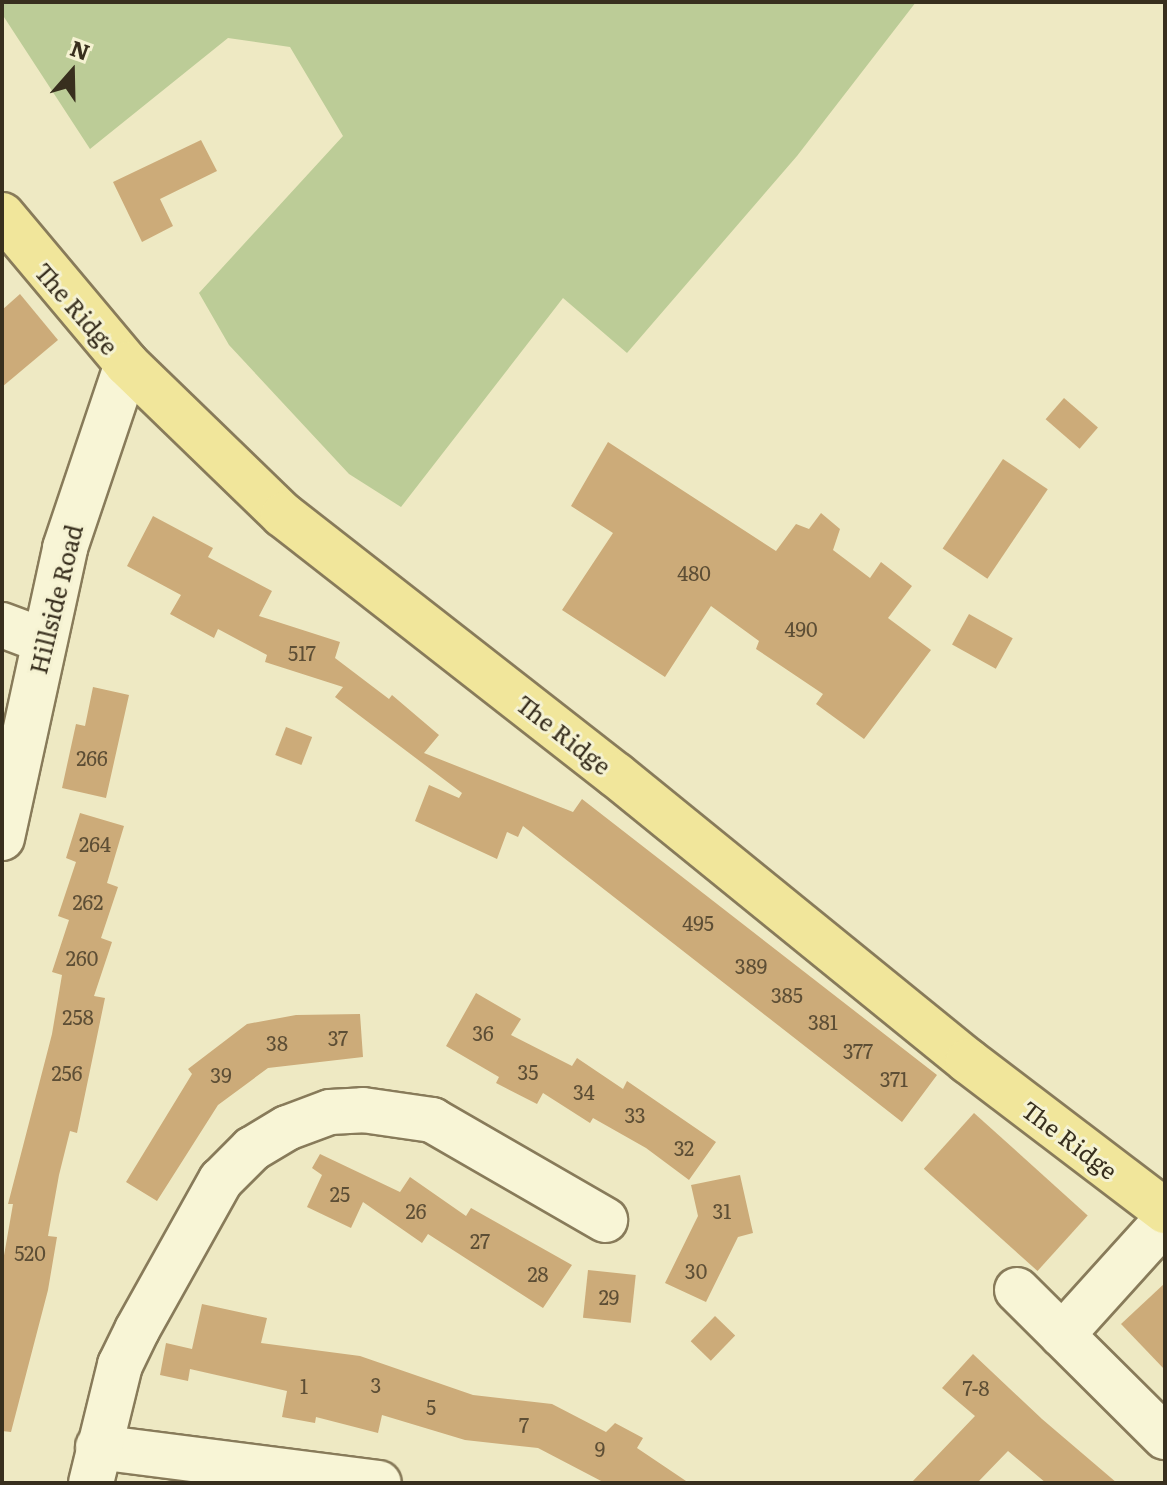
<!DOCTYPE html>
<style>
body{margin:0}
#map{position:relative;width:1167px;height:1485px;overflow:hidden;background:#eee9c3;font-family:Literata,serif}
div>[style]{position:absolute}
.green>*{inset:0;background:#bccc97}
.building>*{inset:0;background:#ccab79;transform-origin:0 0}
.roads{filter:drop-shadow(2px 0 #887b5a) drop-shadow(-2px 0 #887b5a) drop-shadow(0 2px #887b5a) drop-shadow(0 -2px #887b5a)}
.minor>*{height:44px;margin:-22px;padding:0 22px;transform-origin:22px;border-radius:22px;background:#f8f5d6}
.major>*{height:44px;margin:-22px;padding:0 22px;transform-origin:22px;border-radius:22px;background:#f1e69b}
span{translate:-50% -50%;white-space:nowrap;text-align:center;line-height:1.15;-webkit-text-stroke:6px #f5f2d2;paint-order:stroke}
.number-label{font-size:20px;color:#5d4e35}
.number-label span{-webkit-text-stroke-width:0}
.street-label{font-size:24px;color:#382f1e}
.frame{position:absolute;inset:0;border:4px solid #382f1e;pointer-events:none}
.north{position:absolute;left:32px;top:32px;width:80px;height:80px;-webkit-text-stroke:6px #f5f2d2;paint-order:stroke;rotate:20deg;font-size:22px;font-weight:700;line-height:32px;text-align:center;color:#382f1e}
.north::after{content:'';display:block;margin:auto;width:28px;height:36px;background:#382f1e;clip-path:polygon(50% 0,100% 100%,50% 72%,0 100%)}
</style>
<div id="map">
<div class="green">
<i style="clip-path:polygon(2px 2px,916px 2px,797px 156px,627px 353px,563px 298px,401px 507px,349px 474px,229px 345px,199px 293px,343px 136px,290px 47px,228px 38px,90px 149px,2px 14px)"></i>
</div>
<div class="building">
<i style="clip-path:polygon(201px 140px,217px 171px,160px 199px,173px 226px,142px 242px,113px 182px)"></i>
<i style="clip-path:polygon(20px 294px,58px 340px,2px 387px,2px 310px)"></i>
<i style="left:1064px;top:398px;width:45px;height:28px;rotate:41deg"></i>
<i style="clip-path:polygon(608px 442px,776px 551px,796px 524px,809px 529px,821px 513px,840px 529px,833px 550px,870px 578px,881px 562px,912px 586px,888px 618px,931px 650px,864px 739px,816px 704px,823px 694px,756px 649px,759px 641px,711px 606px,665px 677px,562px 610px,613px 533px,571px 506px)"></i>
<i style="left:1003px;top:459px;width:54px;height:108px;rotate:34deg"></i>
<i style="clip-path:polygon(153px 516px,213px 548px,208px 557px,272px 591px,259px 616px,340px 642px,335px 658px,389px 699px,392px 695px,439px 735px,424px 753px,573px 812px,582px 799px,937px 1075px,902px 1122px,523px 826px,518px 837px,507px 832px,497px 859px,415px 821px,429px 785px,459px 798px,462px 793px,335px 697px,343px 687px,265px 662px,267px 655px,218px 629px,214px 638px,170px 614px,181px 595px,127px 566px)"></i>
<i style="left:969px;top:614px;width:50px;height:35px;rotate:29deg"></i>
<i style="clip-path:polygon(93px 687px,129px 695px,106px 798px,62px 788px,76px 724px,85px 726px)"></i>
<i style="left:286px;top:727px;width:28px;height:30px;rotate:21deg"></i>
<i style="clip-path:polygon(80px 813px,124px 826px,107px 883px,118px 887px,101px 938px,112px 942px,94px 996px,105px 998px,77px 1133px,70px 1131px,59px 1175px,48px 1236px,57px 1237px,48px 1290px,11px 1432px,2px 1431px,2px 1267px,13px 1204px,8px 1204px,52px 1034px,62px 975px,52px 972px,69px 920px,58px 916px,76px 862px,66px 858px)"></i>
<i style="clip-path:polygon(476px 993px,521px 1019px,511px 1035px,572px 1066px,577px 1058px,623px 1089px,627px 1081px,716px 1142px,689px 1180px,646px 1148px,593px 1118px,590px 1123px,543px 1093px,537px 1104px,496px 1083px,499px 1077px,446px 1046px)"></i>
<i style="clip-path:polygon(360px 1014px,363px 1057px,268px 1068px,218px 1105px,157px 1201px,126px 1182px,192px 1074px,188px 1069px,247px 1024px,296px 1015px)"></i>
<i style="left:974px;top:1113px;width:153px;height:75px;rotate:42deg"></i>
<i style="clip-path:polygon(320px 1154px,400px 1192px,410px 1177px,466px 1216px,471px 1208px,572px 1265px,543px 1308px,428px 1234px,422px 1243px,363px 1202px,351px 1228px,307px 1207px,322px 1175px,312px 1168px)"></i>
<i style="clip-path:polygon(740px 1175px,753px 1233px,738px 1237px,706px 1302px,665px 1283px,698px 1216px,691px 1185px)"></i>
<i style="left:588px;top:1270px;width:48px;height:48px;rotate:6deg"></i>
<i style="clip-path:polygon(1165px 1283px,1165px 1370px,1121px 1324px)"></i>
<i style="clip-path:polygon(202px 1304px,267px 1318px,261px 1343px,360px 1356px,473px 1395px,552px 1404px,606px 1432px,615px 1423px,643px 1438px,637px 1448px,689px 1483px,605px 1483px,538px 1448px,465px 1440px,382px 1415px,378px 1433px,316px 1417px,315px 1423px,282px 1417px,287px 1391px,190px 1369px,188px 1381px,160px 1375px,166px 1343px,192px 1349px)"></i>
<i style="left:715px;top:1316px;width:28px;height:35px;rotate:44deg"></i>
<i style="clip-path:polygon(973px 1354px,1042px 1419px,1117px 1483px,1046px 1483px,1008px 1451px,977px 1483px,911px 1483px,975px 1416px,942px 1388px)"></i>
</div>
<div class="roads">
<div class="minor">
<i style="left:2px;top:625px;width:43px;rotate:20.6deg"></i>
<i style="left:2px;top:838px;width:297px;rotate:-77.7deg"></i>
<i style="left:65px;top:548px;width:194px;rotate:-71.4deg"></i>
<i style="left:1017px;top:1290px;width:209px;rotate:44.8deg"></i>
<i style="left:1062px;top:1335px;width:154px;rotate:-47.9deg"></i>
<i style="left:98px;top:1447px;width:283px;rotate:7.3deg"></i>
<i style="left:91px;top:1483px;width:122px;rotate:-76.2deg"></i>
<i style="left:120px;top:1365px;width:39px;rotate:-64deg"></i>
<i style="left:137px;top:1330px;width:172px;rotate:-60.8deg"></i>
<i style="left:221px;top:1180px;width:44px;rotate:-45deg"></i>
<i style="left:252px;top:1149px;width:41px;rotate:-31deg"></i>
<i style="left:287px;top:1128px;width:46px;rotate:-20.4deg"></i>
<i style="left:330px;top:1112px;width:33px;rotate:-3deg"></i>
<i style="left:363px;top:1110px;width:70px;rotate:8.2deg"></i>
<i style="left:432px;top:1120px;width:200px;rotate:30deg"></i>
</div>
<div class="major">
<i style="left:2px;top:215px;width:194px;rotate:50deg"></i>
<i style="left:127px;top:364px;width:217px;rotate:44.1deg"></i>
<i style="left:283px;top:515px;width:422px;rotate:38deg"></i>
<i style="left:616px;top:775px;width:454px;rotate:39.1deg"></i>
<i style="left:968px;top:1061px;width:248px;rotate:37.3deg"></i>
</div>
</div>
<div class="number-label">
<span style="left:694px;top:572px">480</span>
<span style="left:801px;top:628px">490</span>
<span style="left:302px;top:652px">517</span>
<span style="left:92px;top:757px">266</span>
<span style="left:95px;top:843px">264</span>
<span style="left:88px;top:901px">262</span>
<span style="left:698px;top:922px">495</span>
<span style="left:82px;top:957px">260</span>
<span style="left:751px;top:965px">389</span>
<span style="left:787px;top:994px">385</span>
<span style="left:78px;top:1016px">258</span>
<span style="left:823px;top:1021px">381</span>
<span style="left:483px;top:1032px">36</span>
<span style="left:338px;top:1037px">37</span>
<span style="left:277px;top:1042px">38</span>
<span style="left:858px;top:1050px">377</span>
<span style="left:528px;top:1071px">35</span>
<span style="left:67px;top:1072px">256</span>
<span style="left:221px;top:1074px">39</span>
<span style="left:894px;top:1078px">371</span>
<span style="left:584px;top:1091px">34</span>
<span style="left:635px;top:1114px">33</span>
<span style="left:684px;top:1147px">32</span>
<span style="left:340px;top:1193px">25</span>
<span style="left:416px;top:1210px">26</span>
<span style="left:722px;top:1210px">31</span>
<span style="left:480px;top:1240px">27</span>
<span style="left:30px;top:1252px">520</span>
<span style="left:696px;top:1270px">30</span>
<span style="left:538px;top:1273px">28</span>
<span style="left:609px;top:1296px">29</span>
<span style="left:376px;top:1384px">3</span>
<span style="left:304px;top:1385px">1</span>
<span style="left:976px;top:1387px">7-8</span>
<span style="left:431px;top:1406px">5</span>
<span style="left:524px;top:1424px">7</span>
<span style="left:600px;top:1448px">9</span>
</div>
<div class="street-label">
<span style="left:77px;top:308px;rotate:49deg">The Ridge</span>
<span style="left:55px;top:599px;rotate:-76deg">Hillside Road</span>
<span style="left:564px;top:734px;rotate:38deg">The Ridge</span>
<span style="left:1070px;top:1139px;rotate:37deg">The Ridge</span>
</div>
<div class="frame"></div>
<div class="north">N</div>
</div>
